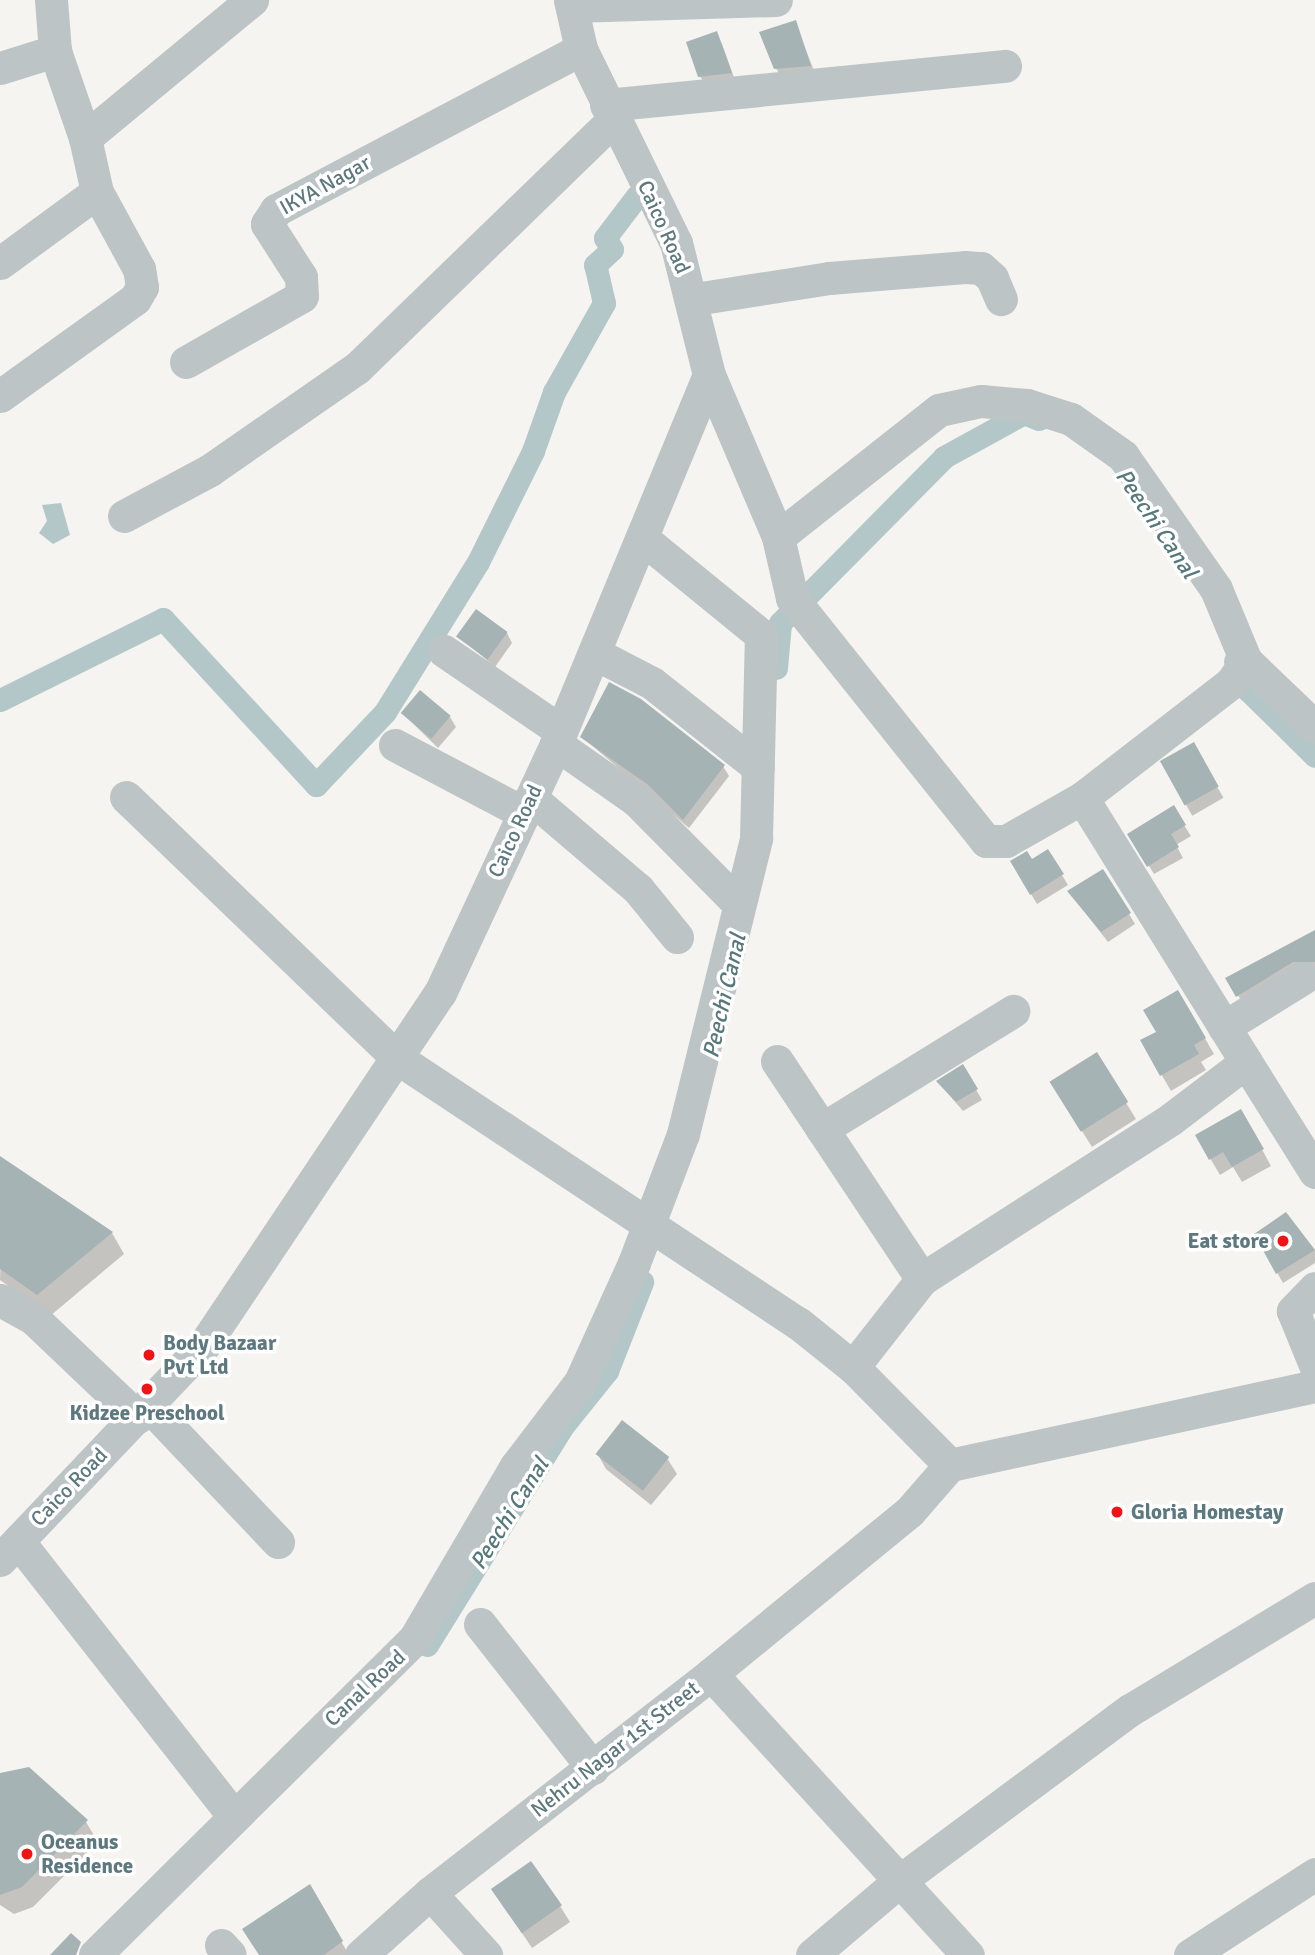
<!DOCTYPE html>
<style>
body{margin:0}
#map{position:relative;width:1315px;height:1955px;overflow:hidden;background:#f5f4f0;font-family:Signika,sans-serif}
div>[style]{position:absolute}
.water>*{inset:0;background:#b4c7c8}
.shadow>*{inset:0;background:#0003;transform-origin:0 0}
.canal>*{height:23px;margin:-11.5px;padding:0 11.5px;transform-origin:11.5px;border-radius:11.5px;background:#b4c7c8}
.building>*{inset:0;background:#a5b3b5;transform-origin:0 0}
.minor>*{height:33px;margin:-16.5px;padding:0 16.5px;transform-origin:16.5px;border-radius:16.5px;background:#bdc4c6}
.dots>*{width:19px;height:19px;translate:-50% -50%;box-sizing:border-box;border:4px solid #fff;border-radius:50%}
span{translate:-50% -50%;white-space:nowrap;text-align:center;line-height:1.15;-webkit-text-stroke:7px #fff;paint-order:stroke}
.street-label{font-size:21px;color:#5d787e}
.poi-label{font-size:21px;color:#5d787e;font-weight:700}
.right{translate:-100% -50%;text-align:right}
.left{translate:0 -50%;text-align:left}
.water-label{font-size:23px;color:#58797b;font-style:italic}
</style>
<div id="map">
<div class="water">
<i style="clip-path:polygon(61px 503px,70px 535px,53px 544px,39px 533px,47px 521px,42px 505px)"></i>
</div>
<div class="shadow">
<i style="clip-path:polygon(795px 22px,816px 76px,782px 79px,776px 68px)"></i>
<i style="clip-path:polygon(716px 33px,722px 44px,736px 83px,706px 86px,700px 76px)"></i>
<i style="clip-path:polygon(507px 633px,512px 643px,495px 667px,458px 636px)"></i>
<i style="clip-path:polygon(402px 713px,450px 717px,456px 727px,438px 748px)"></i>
<i style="clip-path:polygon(582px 737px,723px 766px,729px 776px,689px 828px)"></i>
<i style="left:1193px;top:745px;width:61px;height:36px;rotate:60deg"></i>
<i style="clip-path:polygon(1173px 808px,1191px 836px,1176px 845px,1183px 858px,1154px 874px,1130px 835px)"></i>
<i style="clip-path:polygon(1048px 852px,1068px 885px,1037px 904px,1012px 862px,1032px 862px)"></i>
<i style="clip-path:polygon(1103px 871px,1135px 924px,1108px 942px,1069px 892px)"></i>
<i style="clip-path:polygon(1315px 931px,1315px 974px,1246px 1009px,1228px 978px)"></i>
<i style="clip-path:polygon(1178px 992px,1214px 1054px,1201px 1062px,1206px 1070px,1171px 1091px,1142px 1041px,1158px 1032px)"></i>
<i style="clip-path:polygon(1096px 1054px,1136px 1119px,1092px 1147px,1061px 1098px)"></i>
<i style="clip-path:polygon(963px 1067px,982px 1100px,963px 1111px,938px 1082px)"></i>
<i style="clip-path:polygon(1241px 1111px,1271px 1166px,1242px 1182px,1233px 1167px,1220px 1175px,1197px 1136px)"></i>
<i style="clip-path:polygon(4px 1161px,112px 1233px,124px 1254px,50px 1316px,0 1280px)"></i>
<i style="clip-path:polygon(1286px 1215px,1315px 1250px,1315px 1263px,1283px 1283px,1256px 1235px)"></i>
<i style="clip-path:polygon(597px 1453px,667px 1458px,677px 1474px,651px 1505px,606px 1469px)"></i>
<i style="clip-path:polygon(0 1775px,86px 1822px,98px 1842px,33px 1907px,14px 1914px,0 1905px)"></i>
<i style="clip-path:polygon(310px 1887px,349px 1955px,260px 1955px)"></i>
<i style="clip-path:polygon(493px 1890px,560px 1906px,570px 1922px,532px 1948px)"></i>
</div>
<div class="canal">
<i style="left:1235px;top:661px;width:32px;rotate:66deg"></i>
<i style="left:1248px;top:690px;width:94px;rotate:44.6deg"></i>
<i style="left:776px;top:668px;width:45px;rotate:-84.9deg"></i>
<i style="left:780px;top:623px;width:233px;rotate:-45.3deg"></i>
<i style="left:944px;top:457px;width:91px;rotate:-28.8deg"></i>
<i style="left:1024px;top:413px;width:16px;rotate:22deg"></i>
<i style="left:0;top:700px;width:182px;rotate:-26.4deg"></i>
<i style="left:163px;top:619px;width:226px;rotate:47.3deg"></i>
<i style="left:316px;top:785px;width:100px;rotate:-46.6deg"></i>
<i style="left:385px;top:712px;width:176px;rotate:-58.2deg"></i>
<i style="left:478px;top:562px;width:124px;rotate:-63.6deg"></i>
<i style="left:533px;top:451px;width:63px;rotate:-70.4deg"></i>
<i style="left:554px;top:392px;width:102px;rotate:-60.7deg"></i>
<i style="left:604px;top:303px;width:39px;rotate:-103deg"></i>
<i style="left:595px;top:265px;width:23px;rotate:-43deg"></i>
<i style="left:612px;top:249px;width:13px;rotate:-122deg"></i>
<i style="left:605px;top:238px;width:53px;rotate:-52.7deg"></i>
<i style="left:427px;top:1645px;width:256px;rotate:-58.2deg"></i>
<i style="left:562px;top:1427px;width:72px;rotate:-51.2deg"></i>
<i style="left:607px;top:1371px;width:96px;rotate:-68.5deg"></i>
</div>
<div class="building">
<i style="clip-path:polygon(796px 20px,811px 66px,774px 69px,759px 32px)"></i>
<i style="clip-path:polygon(717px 31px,732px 73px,698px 77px,686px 42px)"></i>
<i style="left:476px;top:609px;width:39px;height:34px;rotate:36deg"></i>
<i style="clip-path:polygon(609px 682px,641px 699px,725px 765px,683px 820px,647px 784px,580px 737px)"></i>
<i style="left:420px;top:690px;width:40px;height:30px;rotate:40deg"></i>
<i style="left:1194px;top:742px;width:51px;height:39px;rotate:61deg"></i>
<i style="clip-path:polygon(1174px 805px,1186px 825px,1171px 834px,1179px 847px,1147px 867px,1127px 834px)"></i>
<i style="clip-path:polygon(1048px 849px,1064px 874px,1030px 895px,1010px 861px,1027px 851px,1032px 859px)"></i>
<i style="clip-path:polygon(1103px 869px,1131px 913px,1101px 932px,1067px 891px)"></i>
<i style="clip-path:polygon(1315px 930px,1315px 962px,1293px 962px,1236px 997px,1225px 978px)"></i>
<i style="clip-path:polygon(1178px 990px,1206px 1038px,1194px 1045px,1199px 1054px,1160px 1076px,1140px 1040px,1156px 1032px,1143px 1010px)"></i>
<i style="left:1097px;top:1052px;width:59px;height:56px;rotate:58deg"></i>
<i style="clip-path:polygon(963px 1064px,978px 1089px,956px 1102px,936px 1081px)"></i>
<i style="clip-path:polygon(1241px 1109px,1264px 1149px,1232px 1167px,1223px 1152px,1209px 1160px,1195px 1135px)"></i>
<i style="clip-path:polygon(0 1156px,113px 1232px,37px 1295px,0 1269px)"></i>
<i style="clip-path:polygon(1286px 1212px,1315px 1250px,1276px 1274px,1254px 1234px)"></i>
<i style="left:622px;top:1420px;width:60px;height:43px;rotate:38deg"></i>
<i style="clip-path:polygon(29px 1767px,88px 1820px,22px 1887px,0 1895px,0 1773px)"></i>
<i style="left:531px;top:1861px;width:54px;height:49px;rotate:55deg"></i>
<i style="clip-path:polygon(310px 1884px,343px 1941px,324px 1955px,259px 1955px,242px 1929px)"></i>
<i style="clip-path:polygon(71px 1933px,81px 1942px,76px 1955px,50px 1955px)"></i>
</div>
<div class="minor">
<i style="left:51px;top:0;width:51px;rotate:85.5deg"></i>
<i style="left:55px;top:51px;width:92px;rotate:71deg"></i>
<i style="left:572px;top:6px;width:204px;rotate:-1.7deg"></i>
<i style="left:0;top:68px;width:58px;rotate:-17.2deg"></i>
<i style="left:606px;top:105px;width:401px;rotate:-5.6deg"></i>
<i style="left:0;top:263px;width:120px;rotate:-36.2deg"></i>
<i style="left:97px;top:192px;width:55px;rotate:-102.5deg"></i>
<i style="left:85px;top:138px;width:217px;rotate:-39.6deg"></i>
<i style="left:695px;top:299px;width:136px;rotate:-8.9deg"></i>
<i style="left:829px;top:278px;width:136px;rotate:-4.6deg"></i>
<i style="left:965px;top:267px;width:16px;rotate:4deg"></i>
<i style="left:981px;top:268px;width:15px;rotate:42deg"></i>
<i style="left:992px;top:278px;width:23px;rotate:67deg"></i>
<i style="left:186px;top:362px;width:133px;rotate:-29.6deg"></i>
<i style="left:302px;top:296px;width:19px;rotate:-93deg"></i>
<i style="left:301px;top:277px;width:63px;rotate:-122.7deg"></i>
<i style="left:267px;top:224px;width:17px;rotate:-57deg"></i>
<i style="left:276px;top:210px;width:345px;rotate:-27.8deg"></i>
<i style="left:709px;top:375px;width:176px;rotate:66.9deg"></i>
<i style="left:778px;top:537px;width:63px;rotate:77.1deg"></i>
<i style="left:792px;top:598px;width:311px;rotate:51.4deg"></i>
<i style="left:986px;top:841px;width:20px"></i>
<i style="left:1006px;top:841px;width:87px;rotate:-29.5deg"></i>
<i style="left:1082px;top:798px;width:188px;rotate:-37.7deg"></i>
<i style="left:1231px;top:683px;width:27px;rotate:-56deg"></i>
<i style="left:0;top:396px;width:166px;rotate:-35.7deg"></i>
<i style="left:135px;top:299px;width:14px;rotate:-60deg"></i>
<i style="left:142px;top:287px;width:18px;rotate:-99deg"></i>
<i style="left:139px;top:269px;width:88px;rotate:-118.6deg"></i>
<i style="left:124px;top:516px;width:98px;rotate:-28.1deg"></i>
<i style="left:210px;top:470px;width:179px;rotate:-34.8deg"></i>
<i style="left:357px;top:368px;width:356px;rotate:-44.1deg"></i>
<i style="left:778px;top:537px;width:205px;rotate:-38.3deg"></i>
<i style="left:939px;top:410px;width:43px;rotate:-12.1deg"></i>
<i style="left:981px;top:401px;width:46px;rotate:5deg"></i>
<i style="left:1027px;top:405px;width:46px;rotate:17.7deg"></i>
<i style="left:1071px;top:419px;width:64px;rotate:35.4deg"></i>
<i style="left:1123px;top:456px;width:162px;rotate:55deg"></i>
<i style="left:1216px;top:589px;width:78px;rotate:67.4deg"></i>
<i style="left:1246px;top:661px;width:95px;rotate:43.7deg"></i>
<i style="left:444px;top:651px;width:142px;rotate:34.4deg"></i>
<i style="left:594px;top:653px;width:65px;rotate:27.3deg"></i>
<i style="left:652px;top:683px;width:135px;rotate:38.4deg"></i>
<i style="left:556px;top:744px;width:98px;rotate:35deg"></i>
<i style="left:636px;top:800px;width:146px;rotate:45.3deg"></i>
<i style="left:395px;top:745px;width:146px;rotate:27.8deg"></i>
<i style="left:126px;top:797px;width:376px;rotate:43.9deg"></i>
<i style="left:397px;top:1058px;width:481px;rotate:33.5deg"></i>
<i style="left:798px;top:1323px;width:70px;rotate:38.7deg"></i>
<i style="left:853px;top:1367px;width:138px;rotate:45.3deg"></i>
<i style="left:531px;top:798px;width:140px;rotate:40.4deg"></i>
<i style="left:638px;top:889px;width:62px;rotate:50.9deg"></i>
<i style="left:1224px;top:1027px;width:93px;rotate:-31.8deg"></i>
<i style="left:777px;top:1061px;width:262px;rotate:56.4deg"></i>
<i style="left:922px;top:1279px;width:296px;rotate:-32.7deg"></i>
<i style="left:1171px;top:1119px;width:94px;rotate:-37.2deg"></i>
<i style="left:1246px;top:1062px;width:311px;rotate:-121.8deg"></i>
<i style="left:1246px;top:1062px;width:130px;rotate:57.9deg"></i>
<i style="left:822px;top:1129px;width:225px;rotate:-31.7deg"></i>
<i style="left:1315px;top:1288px;width:32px;rotate:134deg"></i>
<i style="left:1293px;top:1311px;width:58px;rotate:67.8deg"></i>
<i style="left:0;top:1300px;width:38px;rotate:29deg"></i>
<i style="left:33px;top:1318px;width:144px;rotate:43.6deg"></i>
<i style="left:853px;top:1367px;width:112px;rotate:-51.9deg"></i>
<i style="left:148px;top:1405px;width:189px;rotate:46.5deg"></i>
<i style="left:18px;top:1541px;width:348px;rotate:51.9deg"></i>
<i style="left:0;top:1560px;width:296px;rotate:-46.5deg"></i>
<i style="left:204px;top:1345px;width:424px;rotate:-56.2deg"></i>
<i style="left:440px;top:993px;width:275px;rotate:-65deg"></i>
<i style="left:556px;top:744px;width:399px;rotate:-67.5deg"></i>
<i style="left:709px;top:375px;width:136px;rotate:-104deg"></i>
<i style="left:676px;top:243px;width:216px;rotate:-116.1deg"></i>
<i style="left:581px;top:49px;width:50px;rotate:-102.7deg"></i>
<i style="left:480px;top:1624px;width:183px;rotate:51.9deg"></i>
<i style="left:711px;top:1674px;width:257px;rotate:-39.3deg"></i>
<i style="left:910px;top:1511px;width:61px;rotate:-49deg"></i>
<i style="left:950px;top:1465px;width:373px;rotate:-12.2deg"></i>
<i style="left:430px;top:1893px;width:356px;rotate:-37.9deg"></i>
<i style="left:711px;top:1674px;width:381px;rotate:47.6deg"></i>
<i style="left:221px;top:1945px;width:13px;rotate:48deg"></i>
<i style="left:95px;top:1955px;width:450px;rotate:-44.7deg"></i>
<i style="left:415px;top:1638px;width:199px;rotate:-59.6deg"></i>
<i style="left:516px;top:1466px;width:106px;rotate:-52.7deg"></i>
<i style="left:580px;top:1382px;width:131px;rotate:-65.6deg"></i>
<i style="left:634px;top:1263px;width:138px;rotate:-69.2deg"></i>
<i style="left:683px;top:1134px;width:305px;rotate:-76.1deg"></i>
<i style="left:756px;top:838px;width:203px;rotate:-88.6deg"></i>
<i style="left:761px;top:635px;width:154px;rotate:-140.8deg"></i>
<i style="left:361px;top:1955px;width:93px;rotate:-41.9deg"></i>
<i style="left:430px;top:1893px;width:84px;rotate:47.9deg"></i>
<i style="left:812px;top:1955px;width:113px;rotate:-40.3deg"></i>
<i style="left:898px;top:1882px;width:289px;rotate:-36.6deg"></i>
<i style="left:1130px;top:1710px;width:216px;rotate:-31.2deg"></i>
<i style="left:1190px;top:1955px;width:149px;rotate:-32.9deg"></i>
</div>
<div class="dots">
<i style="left:1283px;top:1241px;background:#f11414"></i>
<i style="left:149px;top:1355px;background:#f11414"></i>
<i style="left:147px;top:1389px;background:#f11414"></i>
<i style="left:1117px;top:1512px;background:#f11414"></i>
<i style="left:27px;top:1854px;background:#f11414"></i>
</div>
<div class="street-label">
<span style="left:325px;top:185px;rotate:-29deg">IKYA Nagar</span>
<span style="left:664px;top:227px;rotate:66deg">Caico Road</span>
<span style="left:515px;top:831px;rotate:-65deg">Caico Road</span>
<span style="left:69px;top:1487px;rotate:-46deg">Caico Road</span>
<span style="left:365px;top:1688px;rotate:-43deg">Canal Road</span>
<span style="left:615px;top:1749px;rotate:-38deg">Nehru Nagar 1st Street</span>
</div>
<div class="poi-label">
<span class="right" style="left:1269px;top:1241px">Eat store</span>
<span class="left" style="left:163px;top:1355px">Body Bazaar<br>Pvt Ltd</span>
<span style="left:147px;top:1413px">Kidzee Preschool</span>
<span class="left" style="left:1131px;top:1512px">Gloria Homestay</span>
<span class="left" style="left:41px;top:1854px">Oceanus<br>Residence</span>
</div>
<div class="water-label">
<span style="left:1156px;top:524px;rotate:56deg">Peechi Canal</span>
<span style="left:725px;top:996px;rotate:-77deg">Peechi Canal</span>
<span style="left:510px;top:1514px;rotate:-58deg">Peechi Canal</span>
</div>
</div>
